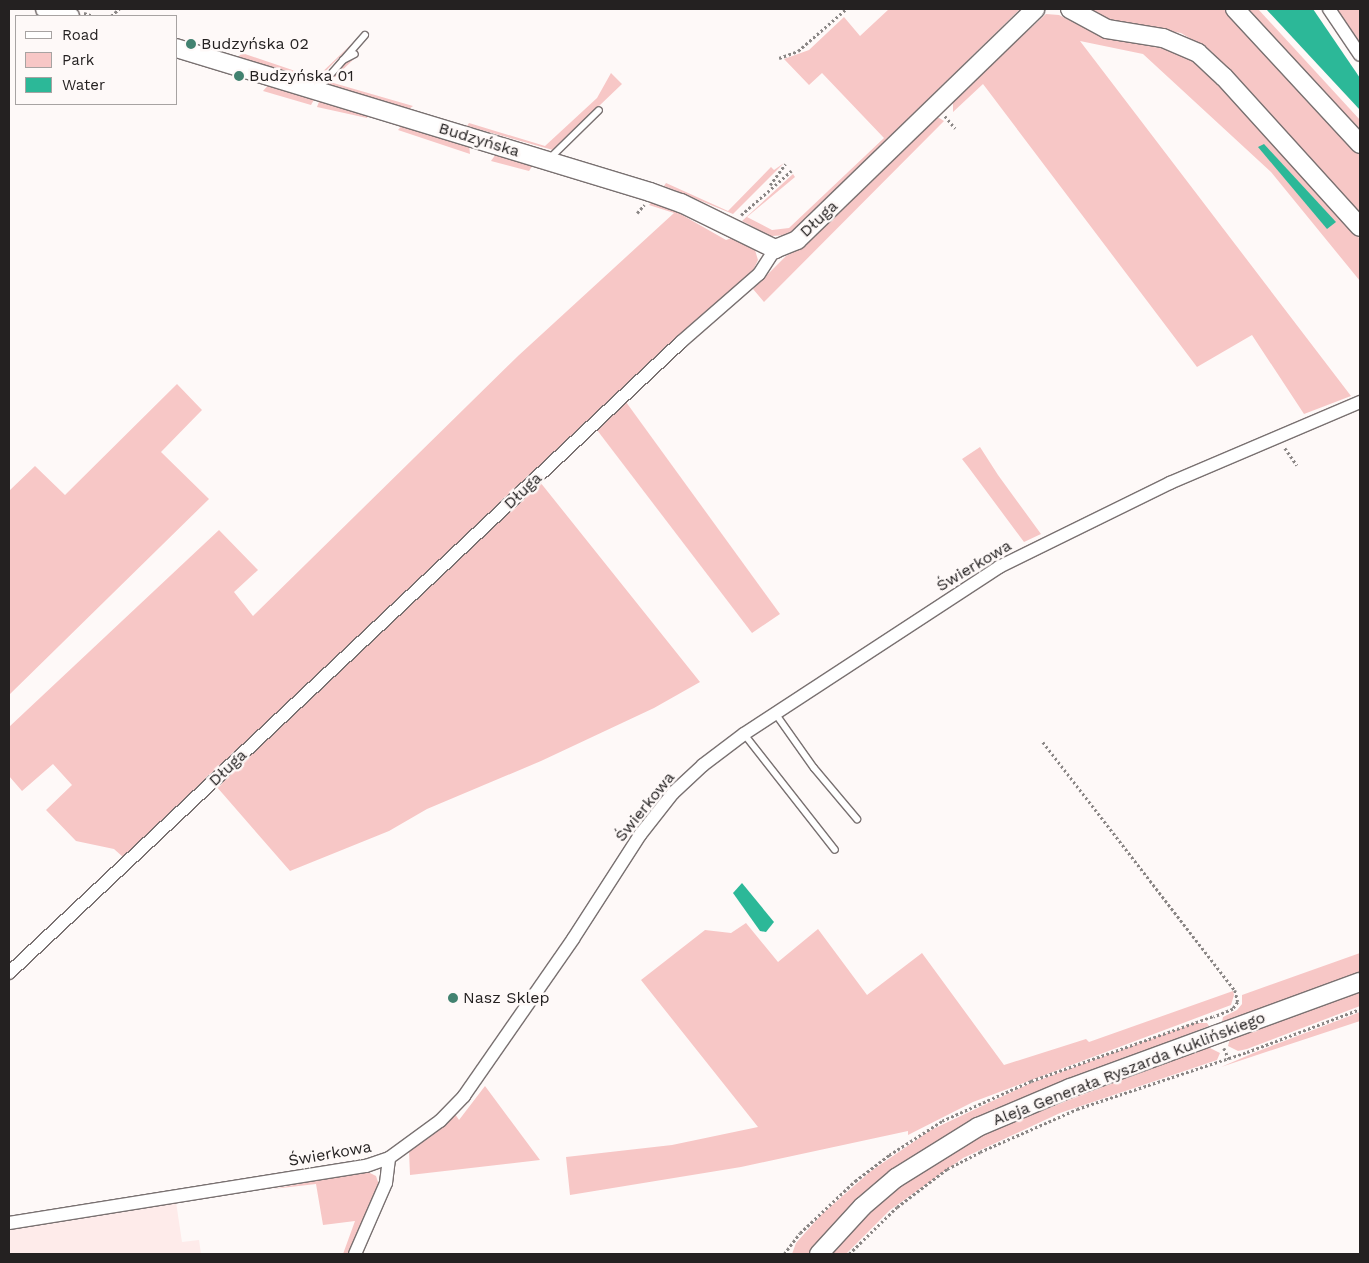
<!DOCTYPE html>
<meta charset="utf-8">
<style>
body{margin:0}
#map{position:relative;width:1369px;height:1263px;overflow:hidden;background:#fef9f8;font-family:"Work Sans",sans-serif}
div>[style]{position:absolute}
.built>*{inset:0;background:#feebea}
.green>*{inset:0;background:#f7c7c6}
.water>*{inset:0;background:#2cb898}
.path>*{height:2.5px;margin-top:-1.25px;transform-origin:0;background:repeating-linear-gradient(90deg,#8a8685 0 2.5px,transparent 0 5px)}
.roads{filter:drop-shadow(1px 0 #797171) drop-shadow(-1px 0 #797171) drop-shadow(0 1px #797171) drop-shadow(0 -1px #797171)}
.lane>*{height:6px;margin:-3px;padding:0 3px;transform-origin:3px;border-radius:3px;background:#fff}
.street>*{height:12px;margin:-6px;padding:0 6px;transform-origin:6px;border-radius:6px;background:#fff}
.secondary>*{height:18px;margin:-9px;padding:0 9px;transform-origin:9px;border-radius:9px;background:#fff}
.dots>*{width:14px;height:14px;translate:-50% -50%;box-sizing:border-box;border:2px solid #fef9f8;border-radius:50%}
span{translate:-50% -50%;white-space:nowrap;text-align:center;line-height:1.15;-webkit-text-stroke:5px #fef9f8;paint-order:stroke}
.poi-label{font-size:16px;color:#242121}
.left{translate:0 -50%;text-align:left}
.street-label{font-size:16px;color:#242121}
.frame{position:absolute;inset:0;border:10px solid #242121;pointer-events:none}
.legend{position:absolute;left:15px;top:15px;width:162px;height:90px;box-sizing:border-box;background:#fef9f8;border:1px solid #a7a3a2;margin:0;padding:6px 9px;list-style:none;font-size:15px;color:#242121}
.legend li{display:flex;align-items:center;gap:10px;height:25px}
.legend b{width:25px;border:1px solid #a7a3a2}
</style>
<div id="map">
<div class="built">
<i style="clip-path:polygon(176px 1202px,182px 1242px,199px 1240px,201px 1254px,9px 1254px,9px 1230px)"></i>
</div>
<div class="green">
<i style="clip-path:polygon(889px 9px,1020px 9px,789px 235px,771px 236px,742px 221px,793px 174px,795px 177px,747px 217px,772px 230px,789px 228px,884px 138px,822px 73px,809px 85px,784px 59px,809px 50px,844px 17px,860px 36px)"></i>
<i style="clip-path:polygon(1093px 9px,1224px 9px,1360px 154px,1360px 215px,1211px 51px,1181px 33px,1114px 22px,1090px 11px)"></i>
<i style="clip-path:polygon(1244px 9px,1258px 9px,1360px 120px,1360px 136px)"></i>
<i style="clip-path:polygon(1334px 9px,1360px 9px,1360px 47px)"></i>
<i style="clip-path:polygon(1046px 14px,1059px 15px,1105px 38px,1166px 49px,1190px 58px,1207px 72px,1360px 239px,1360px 281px,1271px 172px,1143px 54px,1080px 41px,1351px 396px,1304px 414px,1252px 335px,1197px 367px,983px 84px,953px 112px,953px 99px)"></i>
<i style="clip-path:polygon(363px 33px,316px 81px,238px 57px,242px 53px,316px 78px)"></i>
<i style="clip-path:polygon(356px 57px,330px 82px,413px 106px,409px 109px,326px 84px,345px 63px)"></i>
<i style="clip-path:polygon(611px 73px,622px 84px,553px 150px,467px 126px,469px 123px,545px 146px,597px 98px)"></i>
<i style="clip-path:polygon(270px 83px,315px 98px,311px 105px,263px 91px)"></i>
<i style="clip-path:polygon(320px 99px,368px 115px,367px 118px,317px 107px)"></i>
<i style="clip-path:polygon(936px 116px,944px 121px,764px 302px,753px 289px,786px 256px,801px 248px)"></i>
<i style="clip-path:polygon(404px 123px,469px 144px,470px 154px,398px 130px)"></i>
<i style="clip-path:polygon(496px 154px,533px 165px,529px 171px,491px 161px)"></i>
<i style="clip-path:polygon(784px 163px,733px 214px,664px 186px,666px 183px,728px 211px,771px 167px,774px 170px)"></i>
<i style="clip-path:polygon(654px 199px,726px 240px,735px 237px,755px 250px,758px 260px,751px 275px,123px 857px,114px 849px,76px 841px,46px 810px,72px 785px,53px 764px,22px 791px,9px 776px,9px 727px,219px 530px,258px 570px,234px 592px,253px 616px,518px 356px,674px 213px,649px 205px)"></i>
<i style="clip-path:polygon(177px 384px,202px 410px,161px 452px,209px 499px,9px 695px,9px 491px,35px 466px,65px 495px)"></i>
<i style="clip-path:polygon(626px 402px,780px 614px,752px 633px,597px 430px)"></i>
<i style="clip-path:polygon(980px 447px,998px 475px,1041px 534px,1024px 542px,969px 468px,962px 459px)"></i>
<i style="clip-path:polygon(540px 482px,700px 682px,654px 708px,541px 761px,427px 809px,389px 831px,290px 871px,216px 786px)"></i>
<i style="clip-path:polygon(746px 923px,778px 962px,818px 929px,867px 995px,922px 953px,1004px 1065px,1086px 1039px,1089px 1042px,1233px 991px,1234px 995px,1231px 1005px,973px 1102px,908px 1135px,908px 1131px,741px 1167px,570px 1195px,566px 1157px,672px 1145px,758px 1127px,641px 980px,705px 930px,731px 933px)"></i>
<i style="clip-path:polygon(1360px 953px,1360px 973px,1222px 1022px,1223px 1017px,1237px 1010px,1242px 1004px,1242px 995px)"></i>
<i style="clip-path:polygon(1360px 990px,1360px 1006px,1247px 1049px,1238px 1051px,1228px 1046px,1230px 1038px)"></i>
<i style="clip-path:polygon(1360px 1012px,1360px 1021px,1221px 1067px,1256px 1052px)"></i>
<i style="clip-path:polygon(1195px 1023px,1207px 1023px,1209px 1026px,1005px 1106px,944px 1138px,887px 1176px,830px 1229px,809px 1254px,792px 1254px,796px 1243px,821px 1215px,871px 1171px,931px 1130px,1031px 1083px)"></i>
<i style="clip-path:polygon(1208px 1047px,1220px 1053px,1217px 1060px,1060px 1113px,963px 1158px,890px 1210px,846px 1254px,830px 1254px,865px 1215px,914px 1175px,971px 1139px,1053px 1103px)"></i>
<i style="clip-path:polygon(485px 1086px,540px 1160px,410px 1175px,409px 1151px,455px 1114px,459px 1120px)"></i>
<i style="clip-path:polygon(366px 1171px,376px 1176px,379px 1185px,348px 1254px,343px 1254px,355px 1221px,323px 1225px,316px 1184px,273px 1189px)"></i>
</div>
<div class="water">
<i style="clip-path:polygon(1266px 9px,1313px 9px,1360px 78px,1360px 110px)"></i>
<i style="clip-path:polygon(1264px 144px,1336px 222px,1327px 229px,1258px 147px)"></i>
<i style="clip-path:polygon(742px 883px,774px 922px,766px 932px,760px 931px,733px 893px)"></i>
</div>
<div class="path">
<i style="left:84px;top:13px;width:9px;rotate:18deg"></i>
<i style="left:111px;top:16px;width:11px;rotate:-41deg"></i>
<i style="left:779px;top:58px;width:20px;rotate:-20deg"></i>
<i style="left:798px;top:51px;width:64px;rotate:-41.2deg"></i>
<i style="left:945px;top:116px;width:16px;rotate:50deg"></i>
<i style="left:770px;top:185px;width:26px;rotate:-54deg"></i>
<i style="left:637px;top:213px;width:11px;rotate:-49deg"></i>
<i style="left:741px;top:215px;width:67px;rotate:-41.3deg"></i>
<i style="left:1285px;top:448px;width:21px;rotate:55deg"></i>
<i style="left:1043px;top:742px;width:314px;rotate:52.3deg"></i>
<i style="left:1235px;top:990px;width:12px;rotate:76deg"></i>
<i style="left:1238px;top:1002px;width:9px;rotate:126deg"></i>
<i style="left:1233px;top:1009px;width:21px;rotate:157deg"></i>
<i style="left:1224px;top:1048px;width:12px;rotate:66deg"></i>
<i style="left:784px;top:1254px;width:26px;rotate:-53deg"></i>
<i style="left:800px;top:1233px;width:76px;rotate:-43.4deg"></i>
<i style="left:855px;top:1181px;width:43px;rotate:-37.4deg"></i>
<i style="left:889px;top:1155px;width:63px;rotate:-32.7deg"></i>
<i style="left:942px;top:1121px;width:98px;rotate:-24.2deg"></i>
<i style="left:1031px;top:1081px;width:194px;rotate:-19.6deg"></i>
<i style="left:849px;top:1254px;width:67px;rotate:-44.4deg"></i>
<i style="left:897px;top:1207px;width:63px;rotate:-37.2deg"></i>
<i style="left:947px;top:1169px;width:37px;rotate:-27deg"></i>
<i style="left:980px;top:1152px;width:106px;rotate:-23.9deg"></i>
<i style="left:1077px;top:1109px;width:179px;rotate:-18.5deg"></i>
<i style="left:1247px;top:1052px;width:121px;rotate:-20.8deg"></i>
</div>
<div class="roads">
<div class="lane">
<i style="left:343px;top:60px;width:13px;rotate:-27deg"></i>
<i style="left:317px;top:90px;width:73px;rotate:-48.9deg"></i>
<i style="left:548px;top:160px;width:71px;rotate:-44.4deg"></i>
<i style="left:775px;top:713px;width:67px;rotate:54.7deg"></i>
<i style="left:814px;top:768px;width:67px;rotate:49.9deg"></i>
<i style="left:744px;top:734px;width:147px;rotate:51.9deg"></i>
</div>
<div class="street">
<i style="left:1329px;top:9px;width:55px;rotate:56deg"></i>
<i style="left:9px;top:973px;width:922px;rotate:-43.2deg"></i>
<i style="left:681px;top:342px;width:103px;rotate:-41.1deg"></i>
<i style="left:759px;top:274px;width:30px;rotate:-57deg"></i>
<i style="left:9px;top:1223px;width:362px;rotate:-9.1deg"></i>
<i style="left:366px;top:1166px;width:24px;rotate:-19deg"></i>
<i style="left:389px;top:1158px;width:63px;rotate:-36deg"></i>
<i style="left:440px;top:1121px;width:35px;rotate:-46deg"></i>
<i style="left:464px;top:1096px;width:191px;rotate:-55.2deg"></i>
<i style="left:573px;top:939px;width:124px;rotate:-57.2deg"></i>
<i style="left:640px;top:835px;width:53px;rotate:-51.8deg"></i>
<i style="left:673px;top:793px;width:41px;rotate:-43deg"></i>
<i style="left:703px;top:765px;width:51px;rotate:-37.1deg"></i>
<i style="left:744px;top:734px;width:305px;rotate:-33.2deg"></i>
<i style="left:999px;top:567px;width:191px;rotate:-26.2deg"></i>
<i style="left:1170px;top:483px;width:207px;rotate:-23.1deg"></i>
<i style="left:355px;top:1254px;width:77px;rotate:-66.4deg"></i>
<i style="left:386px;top:1183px;width:25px;rotate:-83deg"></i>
</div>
<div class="secondary">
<i style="left:45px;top:9px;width:26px;rotate:16deg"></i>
<i style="left:1070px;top:9px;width:42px;rotate:28.4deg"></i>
<i style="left:1107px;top:29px;width:57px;rotate:9.1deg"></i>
<i style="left:1163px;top:38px;width:38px;rotate:23deg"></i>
<i style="left:1198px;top:53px;width:35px;rotate:43deg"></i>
<i style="left:1224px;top:77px;width:202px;rotate:47.8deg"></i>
<i style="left:1235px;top:9px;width:184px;rotate:47.2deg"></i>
<i style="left:176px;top:48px;width:495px;rotate:16.9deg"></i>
<i style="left:650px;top:192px;width:33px;rotate:20deg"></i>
<i style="left:681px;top:203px;width:105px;rotate:26.1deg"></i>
<i style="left:775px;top:249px;width:24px;rotate:-22deg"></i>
<i style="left:797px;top:240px;width:332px;rotate:-44.1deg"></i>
<i style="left:819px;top:1254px;width:64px;rotate:-47.5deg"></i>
<i style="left:862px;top:1207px;width:45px;rotate:-40.5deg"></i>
<i style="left:896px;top:1178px;width:97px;rotate:-31.9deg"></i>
<i style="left:978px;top:1127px;width:100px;rotate:-23deg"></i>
<i style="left:1070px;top:1088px;width:309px;rotate:-20.1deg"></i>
</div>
</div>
<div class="dots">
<i style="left:191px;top:44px;background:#428270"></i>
<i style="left:239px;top:76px;background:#428270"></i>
<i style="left:453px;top:998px;background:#428270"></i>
</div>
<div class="poi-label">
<span class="left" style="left:201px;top:44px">Budzyńska 02</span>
<span class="left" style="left:249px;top:76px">Budzyńska 01</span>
<span class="left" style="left:463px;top:998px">Nasz Sklep</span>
</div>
<div class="street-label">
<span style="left:479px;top:140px;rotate:17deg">Budzyńska</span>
<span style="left:819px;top:219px;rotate:-43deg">Długa</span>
<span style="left:523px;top:491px;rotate:-43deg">Długa</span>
<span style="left:974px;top:566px;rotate:-31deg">Świerkowa</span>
<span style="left:228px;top:768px;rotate:-43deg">Długa</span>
<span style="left:645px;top:807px;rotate:-51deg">Świerkowa</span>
<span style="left:1129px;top:1069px;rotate:-21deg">Aleja Generała Ryszarda Kuklińskiego</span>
<span style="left:330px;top:1154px;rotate:-10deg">Świerkowa</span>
</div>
<div class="frame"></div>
<ul class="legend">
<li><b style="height:6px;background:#fff"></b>Road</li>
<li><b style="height:14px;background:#f7c7c6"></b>Park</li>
<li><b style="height:14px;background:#2cb898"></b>Water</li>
</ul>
</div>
